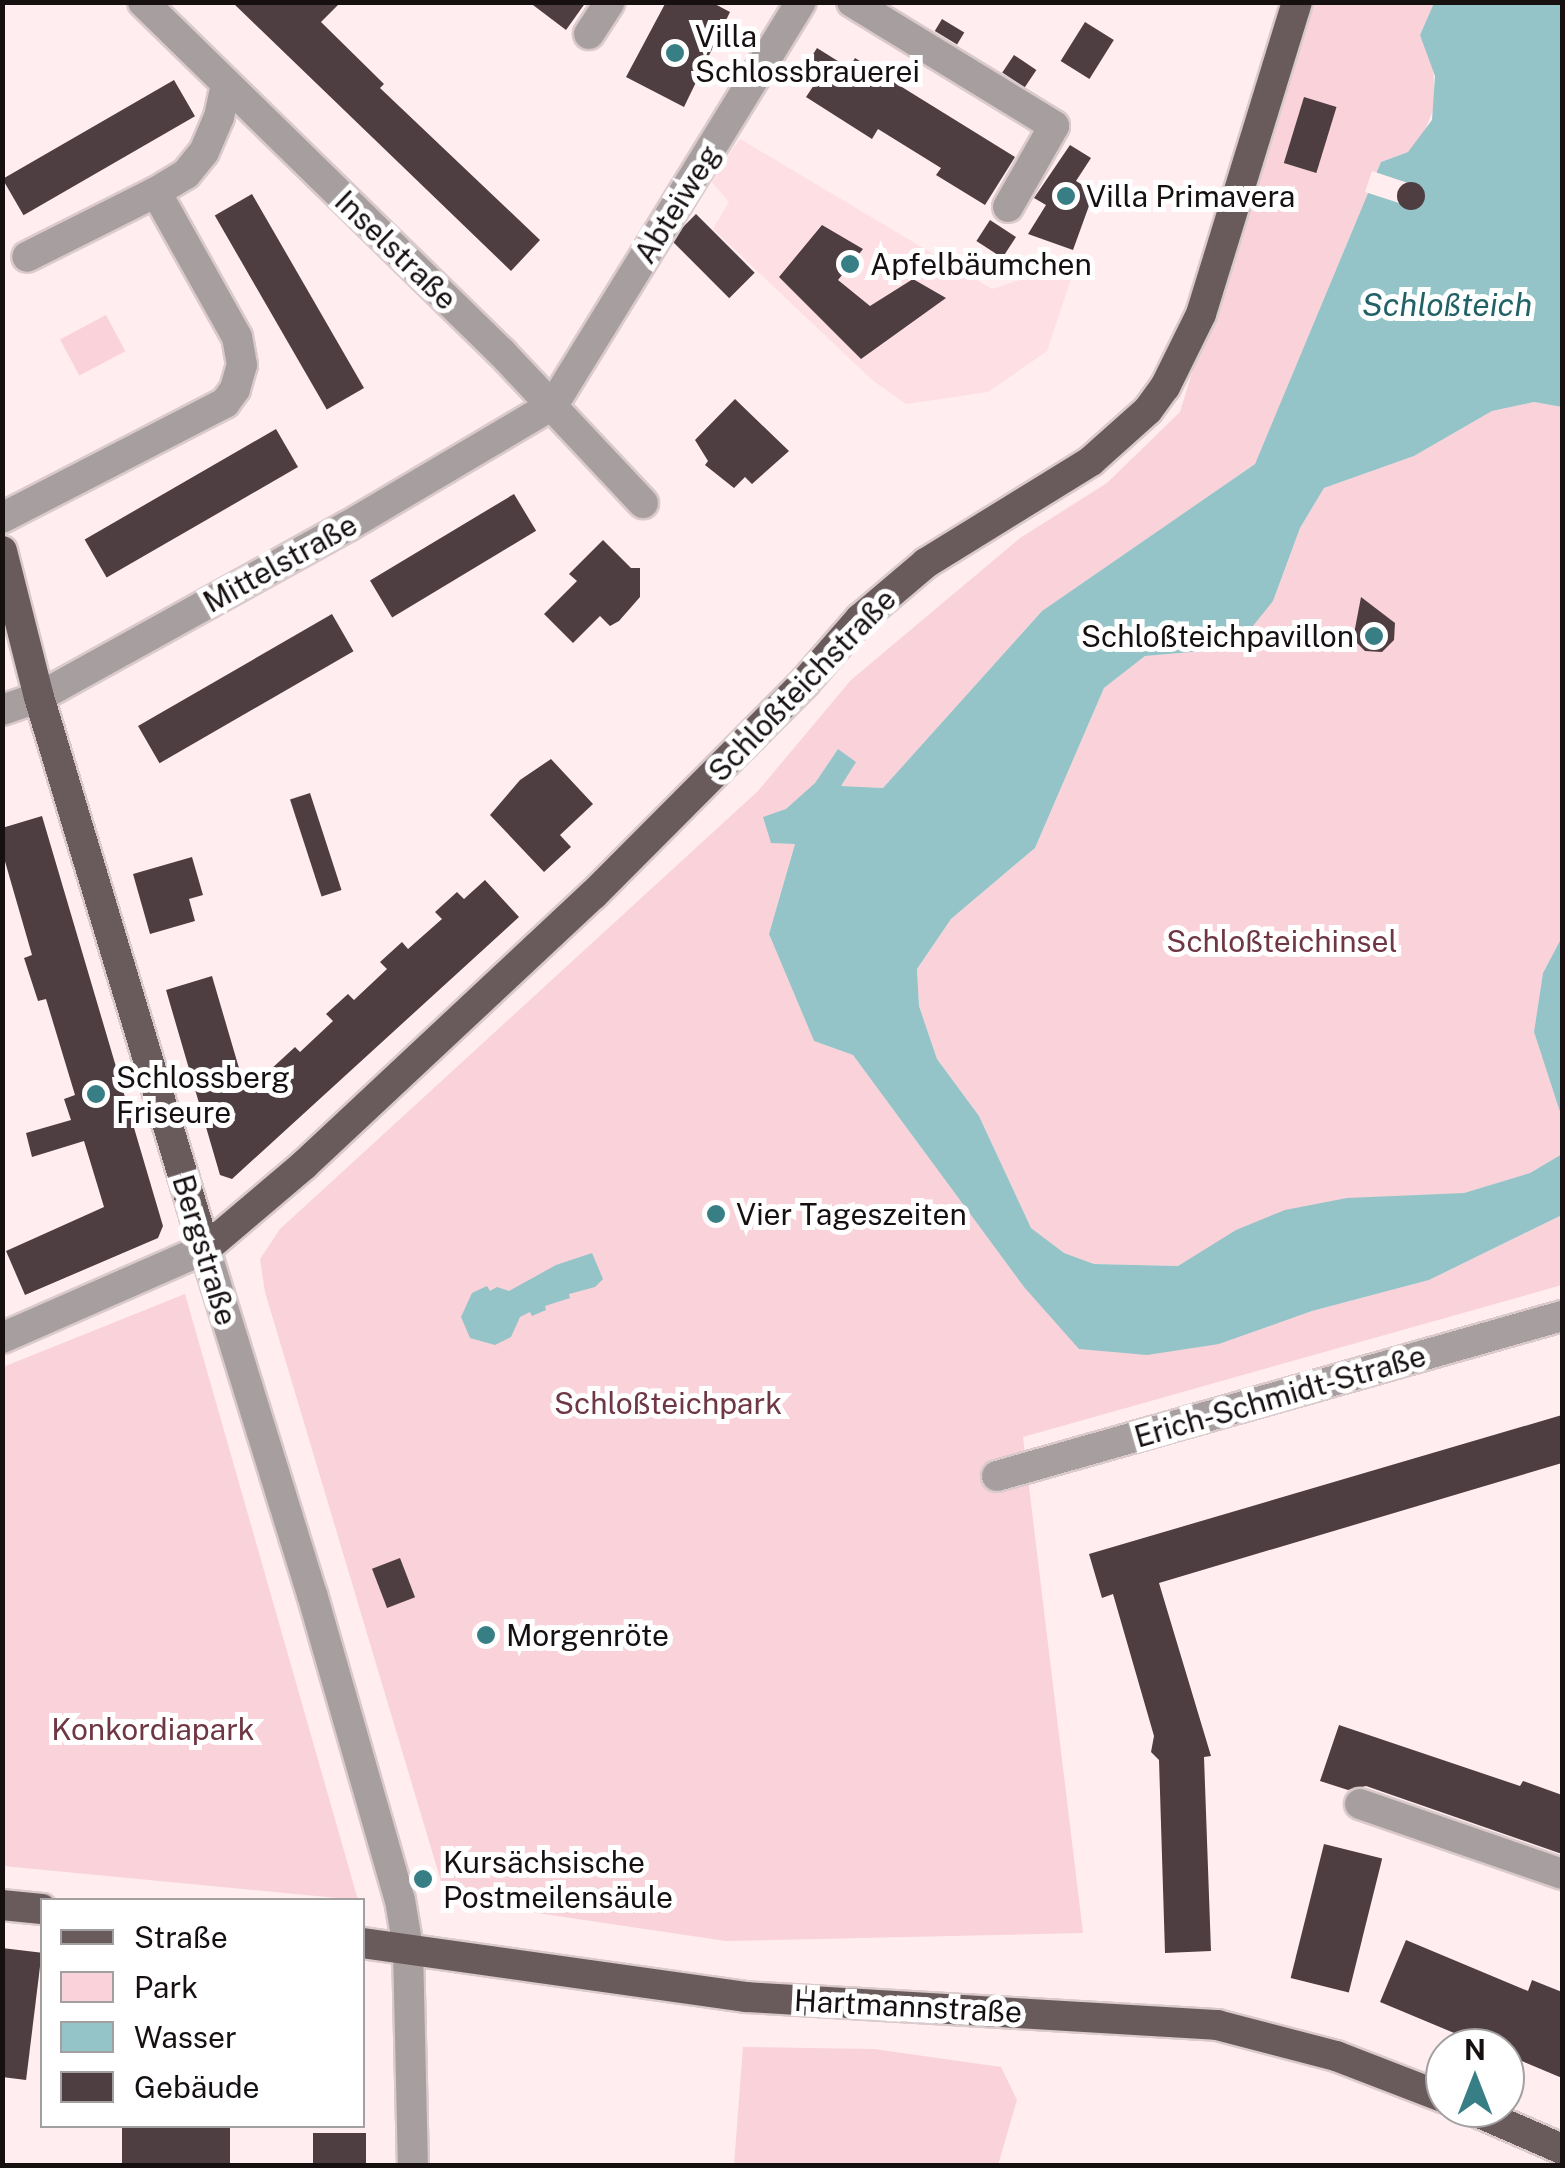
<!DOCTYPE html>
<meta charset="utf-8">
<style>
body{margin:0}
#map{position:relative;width:1565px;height:2168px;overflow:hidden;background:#ffedf0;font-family:"Public Sans",sans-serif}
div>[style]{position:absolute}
.built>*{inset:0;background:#fddfe4}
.green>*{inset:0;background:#fad2d9;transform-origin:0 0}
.water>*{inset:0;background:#94c4c8}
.pier>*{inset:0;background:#ffedf0}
.building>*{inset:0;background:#4f3e41;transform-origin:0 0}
.round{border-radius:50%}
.roads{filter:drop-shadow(2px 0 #dacacc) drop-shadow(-2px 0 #dacacc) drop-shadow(0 2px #dacacc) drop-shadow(0 -2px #dacacc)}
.minor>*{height:30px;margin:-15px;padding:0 15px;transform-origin:15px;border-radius:15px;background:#a79e9f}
.major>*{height:30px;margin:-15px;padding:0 15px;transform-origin:15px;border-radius:15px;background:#695a5c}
.dots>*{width:28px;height:28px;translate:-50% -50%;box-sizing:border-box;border:5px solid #fff;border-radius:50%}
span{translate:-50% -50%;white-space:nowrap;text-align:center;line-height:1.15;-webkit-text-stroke:10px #fff;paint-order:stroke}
.poi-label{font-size:30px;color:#171011}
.left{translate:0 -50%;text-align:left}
.right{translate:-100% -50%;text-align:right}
.street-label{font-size:30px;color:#171011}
.park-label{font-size:30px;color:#6f3643}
.water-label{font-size:32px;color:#226267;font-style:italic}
.frame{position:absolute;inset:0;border:5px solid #171011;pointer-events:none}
.legend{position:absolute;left:40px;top:1898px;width:325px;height:230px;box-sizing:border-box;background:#fff;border:2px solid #a29fa0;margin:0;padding:12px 18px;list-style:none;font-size:30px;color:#171011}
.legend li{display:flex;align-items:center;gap:20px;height:50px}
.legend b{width:50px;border:2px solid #a29fa0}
.north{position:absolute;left:1425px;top:2028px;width:100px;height:100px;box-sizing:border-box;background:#fff;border:2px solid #a29fa0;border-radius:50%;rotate:0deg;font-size:28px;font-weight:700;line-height:40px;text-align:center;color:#171011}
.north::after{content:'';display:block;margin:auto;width:35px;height:45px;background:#377f85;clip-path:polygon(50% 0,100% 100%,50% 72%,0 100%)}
</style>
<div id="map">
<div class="built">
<i style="clip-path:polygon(740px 139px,992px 289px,1023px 279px,1037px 256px,1073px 273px,1047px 351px,988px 392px,906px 404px,871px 379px,713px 229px,729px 202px,710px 180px)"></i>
</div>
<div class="green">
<i style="clip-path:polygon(1311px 3px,1434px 3px,1420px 35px,1433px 62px,1435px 105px,1423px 135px,1408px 152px,1381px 162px,1255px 464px,1042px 611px,883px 788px,840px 786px,838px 749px,815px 783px,786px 810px,764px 817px,795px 844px,769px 934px,814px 1041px,853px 1055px,1024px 1287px,1219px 1344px,1312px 1311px,1429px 1280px,1562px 1215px,1562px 1285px,1023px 1437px,1083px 1933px,726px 1941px,456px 1901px,443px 1888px,265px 1292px,260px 1259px,280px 1229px,758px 791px,851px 680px,1020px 538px,1107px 483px,1180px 412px,1284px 72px)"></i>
<i style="left:106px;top:315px;width:41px;height:52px;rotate:62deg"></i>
<i style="clip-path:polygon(1534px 402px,1562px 407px,1562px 937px,1543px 973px,1534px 1032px,1562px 1118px,1562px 1154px,1530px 1173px,1464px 1193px,1420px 1198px,1203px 1253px,1178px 1266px,1094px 1264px,1063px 1253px,1031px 1228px,979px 1116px,937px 1059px,919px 1006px,917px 969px,951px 919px,1035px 848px,1104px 688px,1145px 656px,1203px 651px,1273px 601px,1300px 528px,1324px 488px,1414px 456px,1492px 411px)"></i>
<i style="clip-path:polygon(185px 1294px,259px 1553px,358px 1900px,3px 1866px,3px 1367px)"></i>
<i style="clip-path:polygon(743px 2047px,874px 2049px,1001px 2067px,1017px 2100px,998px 2165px,734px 2165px)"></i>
</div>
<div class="water">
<i style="clip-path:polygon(1434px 3px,1562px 3px,1562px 407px,1534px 402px,1492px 411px,1414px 456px,1324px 488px,1300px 528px,1273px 601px,1244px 637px,1203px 651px,1145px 656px,1104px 688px,1035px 848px,951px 919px,917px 969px,919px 1006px,937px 1059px,979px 1116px,1031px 1228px,1064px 1253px,1094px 1264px,1178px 1266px,1236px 1230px,1285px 1210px,1347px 1198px,1464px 1193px,1530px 1173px,1562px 1154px,1562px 1215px,1429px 1280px,1312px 1311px,1219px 1344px,1147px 1355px,1079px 1349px,1024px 1287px,853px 1055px,814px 1041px,769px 934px,795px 844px,771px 843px,763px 817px,786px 809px,815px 783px,838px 749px,856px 762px,841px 786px,883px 788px,1042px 611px,1255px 464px,1381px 162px,1408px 152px,1432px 120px,1435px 76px,1420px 35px)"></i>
<i style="clip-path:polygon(1562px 937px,1562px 1118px,1534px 1032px,1543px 973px)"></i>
<i style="clip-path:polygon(592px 1253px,603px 1279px,595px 1287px,569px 1294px,570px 1298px,545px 1306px,546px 1310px,532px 1316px,530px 1312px,520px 1317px,511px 1337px,495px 1345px,470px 1338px,461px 1317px,472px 1293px,487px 1286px,490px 1291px,497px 1287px,509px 1291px,556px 1265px)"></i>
</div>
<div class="pier">
<i style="clip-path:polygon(1372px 171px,1408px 183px,1399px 189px,1399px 203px,1365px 192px)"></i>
</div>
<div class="building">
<i style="clip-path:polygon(232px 2px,341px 2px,321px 22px,384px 84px,380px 88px,540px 240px,511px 271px)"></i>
<i style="clip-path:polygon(529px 2px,586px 2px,566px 30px)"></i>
<i style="clip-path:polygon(666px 2px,711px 2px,730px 12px,684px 107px,626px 77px)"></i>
<i style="left:942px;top:19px;width:26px;height:14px;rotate:31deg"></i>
<i style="left:1085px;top:22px;width:34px;height:46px;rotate:32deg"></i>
<i style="clip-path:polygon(817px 48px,849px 68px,855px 58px,1015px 157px,985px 205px,936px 175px,941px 168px,878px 129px,872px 139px,806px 97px,816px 82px,802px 72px)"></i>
<i style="left:1014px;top:55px;width:27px;height:21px;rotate:34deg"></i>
<i style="left:174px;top:80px;width:42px;height:198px;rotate:60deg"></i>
<i style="left:1304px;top:97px;width:34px;height:69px;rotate:17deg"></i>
<i style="clip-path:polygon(1070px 145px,1091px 158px,1076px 181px,1094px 192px,1073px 250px,1028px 234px,1046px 205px,1034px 198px)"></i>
<i class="round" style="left:1397px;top:182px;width:28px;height:28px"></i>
<i style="left:252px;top:194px;width:224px;height:43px;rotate:60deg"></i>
<i style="left:696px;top:214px;width:83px;height:36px;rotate:45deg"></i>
<i style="left:990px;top:220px;width:31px;height:25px;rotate:33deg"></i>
<i style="clip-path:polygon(822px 225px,863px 249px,838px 280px,870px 306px,913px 279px,946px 298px,861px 359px,779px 277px)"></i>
<i style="clip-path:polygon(735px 399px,789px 451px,752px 484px,745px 477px,734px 488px,705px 465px,708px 461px,695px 440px)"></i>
<i style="left:276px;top:429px;width:44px;height:221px;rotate:60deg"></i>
<i style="left:514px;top:494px;width:43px;height:168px;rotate:59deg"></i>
<i style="clip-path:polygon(603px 540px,631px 568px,640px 568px,640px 597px,619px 621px,610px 626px,600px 616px,573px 643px,544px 614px,577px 581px,569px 574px)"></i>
<i style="clip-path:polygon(1361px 597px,1395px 623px,1394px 640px,1382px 652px,1365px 651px,1353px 639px)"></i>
<i style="left:332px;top:614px;width:43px;height:224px;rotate:60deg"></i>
<i style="clip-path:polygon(551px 759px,593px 804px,560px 835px,571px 847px,544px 872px,490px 815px,520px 780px)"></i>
<i style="left:310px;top:793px;width:102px;height:21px;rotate:72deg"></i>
<i style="clip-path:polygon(42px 816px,163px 1226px,158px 1238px,25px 1295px,6px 1251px,104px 1207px,84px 1141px,32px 1157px,26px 1133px,71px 1120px,64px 1099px,75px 1095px,46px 999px,38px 1001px,24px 958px,32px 955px,2px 851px,2px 828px)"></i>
<i style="clip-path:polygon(192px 857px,203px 895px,189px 899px,195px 921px,150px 934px,133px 874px)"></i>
<i style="clip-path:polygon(485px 880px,519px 917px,232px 1179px,220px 1175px,166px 990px,212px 976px,246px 1092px,295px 1047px,300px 1052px,333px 1021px,326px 1014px,348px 994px,354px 1000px,387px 969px,380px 962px,402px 942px,408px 949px,442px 919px,435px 912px,457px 892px,464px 899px)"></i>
<i style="clip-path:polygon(1562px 1415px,1562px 1463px,1159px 1583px,1211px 1756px,1204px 1757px,1211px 1951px,1165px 1953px,1159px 1760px,1151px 1752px,1154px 1736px,1113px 1594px,1102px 1598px,1089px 1554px)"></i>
<i style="left:400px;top:1558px;width:42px;height:30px;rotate:69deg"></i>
<i style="clip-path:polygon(1339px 1725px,1520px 1786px,1523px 1781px,1562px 1795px,1562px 1854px,1366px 1786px,1348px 1790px,1320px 1781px)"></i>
<i style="left:1324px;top:1844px;width:60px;height:138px;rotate:14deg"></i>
<i style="clip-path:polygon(1406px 1940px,1528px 1991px,1532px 1980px,1562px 1992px,1562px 2078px,1505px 2054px,1505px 2048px,1490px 2048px,1380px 2002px)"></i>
<i style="left:2px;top:1948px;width:40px;height:128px;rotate:7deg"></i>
<i style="left:122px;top:2126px;width:108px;height:40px"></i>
<i style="left:366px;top:2133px;width:33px;height:53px;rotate:90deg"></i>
</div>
<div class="roads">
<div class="minor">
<i style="left:143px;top:2px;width:502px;rotate:44.35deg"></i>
<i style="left:502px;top:353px;width:206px;rotate:46.8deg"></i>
<i style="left:852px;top:2px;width:237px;rotate:31.5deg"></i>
<i style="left:1054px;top:126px;width:93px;rotate:119.6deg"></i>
<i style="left:589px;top:34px;width:38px;rotate:-57deg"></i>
<i style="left:156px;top:192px;width:35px;rotate:-31deg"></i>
<i style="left:186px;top:174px;width:28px;rotate:-51deg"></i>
<i style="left:204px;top:152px;width:38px;rotate:-67deg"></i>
<i style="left:219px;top:117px;width:34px;rotate:-78deg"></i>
<i style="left:2px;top:518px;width:251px;rotate:-27.3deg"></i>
<i style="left:225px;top:403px;width:17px;rotate:-54deg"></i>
<i style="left:235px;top:389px;width:25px;rotate:-74deg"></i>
<i style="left:242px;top:365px;width:28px;rotate:-100deg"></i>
<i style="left:237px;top:337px;width:166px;rotate:-119.2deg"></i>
<i style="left:156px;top:192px;width:144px;rotate:153.3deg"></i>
<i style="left:2px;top:710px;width:39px;rotate:-19deg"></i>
<i style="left:39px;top:697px;width:353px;rotate:-29deg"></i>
<i style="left:348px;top:526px;width:238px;rotate:-30.6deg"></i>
<i style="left:553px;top:405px;width:473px;rotate:-58.4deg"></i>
<i style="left:2px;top:1338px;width:222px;rotate:-23.7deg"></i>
<i style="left:205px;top:1249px;width:361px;rotate:72.8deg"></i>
<i style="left:312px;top:1594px;width:318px;rotate:74deg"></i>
<i style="left:400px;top:1900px;width:49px;rotate:80.5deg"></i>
<i style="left:408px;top:1948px;width:218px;rotate:88.7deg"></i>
<i style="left:997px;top:1476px;width:587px;rotate:-15.81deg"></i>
<i style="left:1360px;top:1804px;width:214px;rotate:19.1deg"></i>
</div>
<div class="major">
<i style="left:2px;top:551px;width:151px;rotate:75.8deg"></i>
<i style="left:39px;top:697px;width:576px;rotate:73.26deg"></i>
<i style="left:205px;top:1249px;width:130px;rotate:-40.3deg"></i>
<i style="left:304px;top:1165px;width:396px;rotate:-43.1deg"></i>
<i style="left:593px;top:895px;width:301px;rotate:-45.1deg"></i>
<i style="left:805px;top:682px;width:84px;rotate:-48.9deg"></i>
<i style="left:860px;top:619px;width:87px;rotate:-40.3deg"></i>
<i style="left:926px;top:563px;width:194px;rotate:-31.7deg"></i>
<i style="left:1091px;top:461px;width:76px;rotate:-41.8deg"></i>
<i style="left:1148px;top:410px;width:29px;rotate:-54deg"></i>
<i style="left:1165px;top:387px;width:81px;rotate:-63.7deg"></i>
<i style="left:1201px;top:314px;width:326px;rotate:-72.9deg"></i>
<i style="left:2px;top:1905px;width:40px;rotate:5.7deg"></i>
<i style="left:362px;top:1943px;width:388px;rotate:8deg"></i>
<i style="left:746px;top:1997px;width:472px;rotate:3.4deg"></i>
<i style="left:1217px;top:2025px;width:123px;rotate:14.6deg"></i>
<i style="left:1336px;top:2056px;width:117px;rotate:21.1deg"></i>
<i style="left:1468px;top:2108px;width:103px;rotate:23.6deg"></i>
</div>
</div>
<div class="dots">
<i style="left:675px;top:53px;background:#377f85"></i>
<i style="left:1066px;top:196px;background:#377f85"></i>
<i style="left:850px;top:264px;background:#377f85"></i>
<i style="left:1374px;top:636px;background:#377f85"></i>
<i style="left:96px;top:1094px;background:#377f85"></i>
<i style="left:716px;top:1214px;background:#377f85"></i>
<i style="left:486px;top:1635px;background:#377f85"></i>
<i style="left:423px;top:1879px;background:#377f85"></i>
</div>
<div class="poi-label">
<span class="left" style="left:695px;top:53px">Villa<br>Schlossbrauerei</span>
<span class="left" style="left:1086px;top:196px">Villa Primavera</span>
<span class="left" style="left:870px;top:264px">Apfelbäumchen</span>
<span class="right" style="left:1354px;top:636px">Schloßteichpavillon</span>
<span class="left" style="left:116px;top:1094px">Schlossberg<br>Friseure</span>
<span class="left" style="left:736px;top:1214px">Vier Tageszeiten</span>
<span class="left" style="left:506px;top:1635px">Morgenröte</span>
<span class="left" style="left:443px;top:1879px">Kursächsische<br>Postmeilensäule</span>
</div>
<div class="street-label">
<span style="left:677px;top:204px;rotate:-58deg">Abteiweg</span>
<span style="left:396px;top:250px;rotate:44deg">Inselstraße</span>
<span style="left:280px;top:563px;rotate:-29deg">Mittelstraße</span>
<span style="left:802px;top:685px;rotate:-46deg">Schloßteichstraße</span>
<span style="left:205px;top:1250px;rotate:73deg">Bergstraße</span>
<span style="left:1280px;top:1396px;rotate:-16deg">Erich-Schmidt-Straße</span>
<span style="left:908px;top:2006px;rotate:3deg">Hartmannstraße</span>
</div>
<div class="park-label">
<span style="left:1282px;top:941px">Schloßteichinsel</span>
<span style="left:668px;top:1403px">Schloßteichpark</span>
<span style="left:153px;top:1729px">Konkordiapark</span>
</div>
<div class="water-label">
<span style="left:1447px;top:305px">Schloßteich</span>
</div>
<div class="frame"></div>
<ul class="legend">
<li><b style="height:12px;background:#695a5c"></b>Straße</li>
<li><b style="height:28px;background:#fad2d9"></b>Park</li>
<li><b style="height:28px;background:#94c4c8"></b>Wasser</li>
<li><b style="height:28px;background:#4f3e41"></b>Gebäude</li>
</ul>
<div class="north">N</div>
</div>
